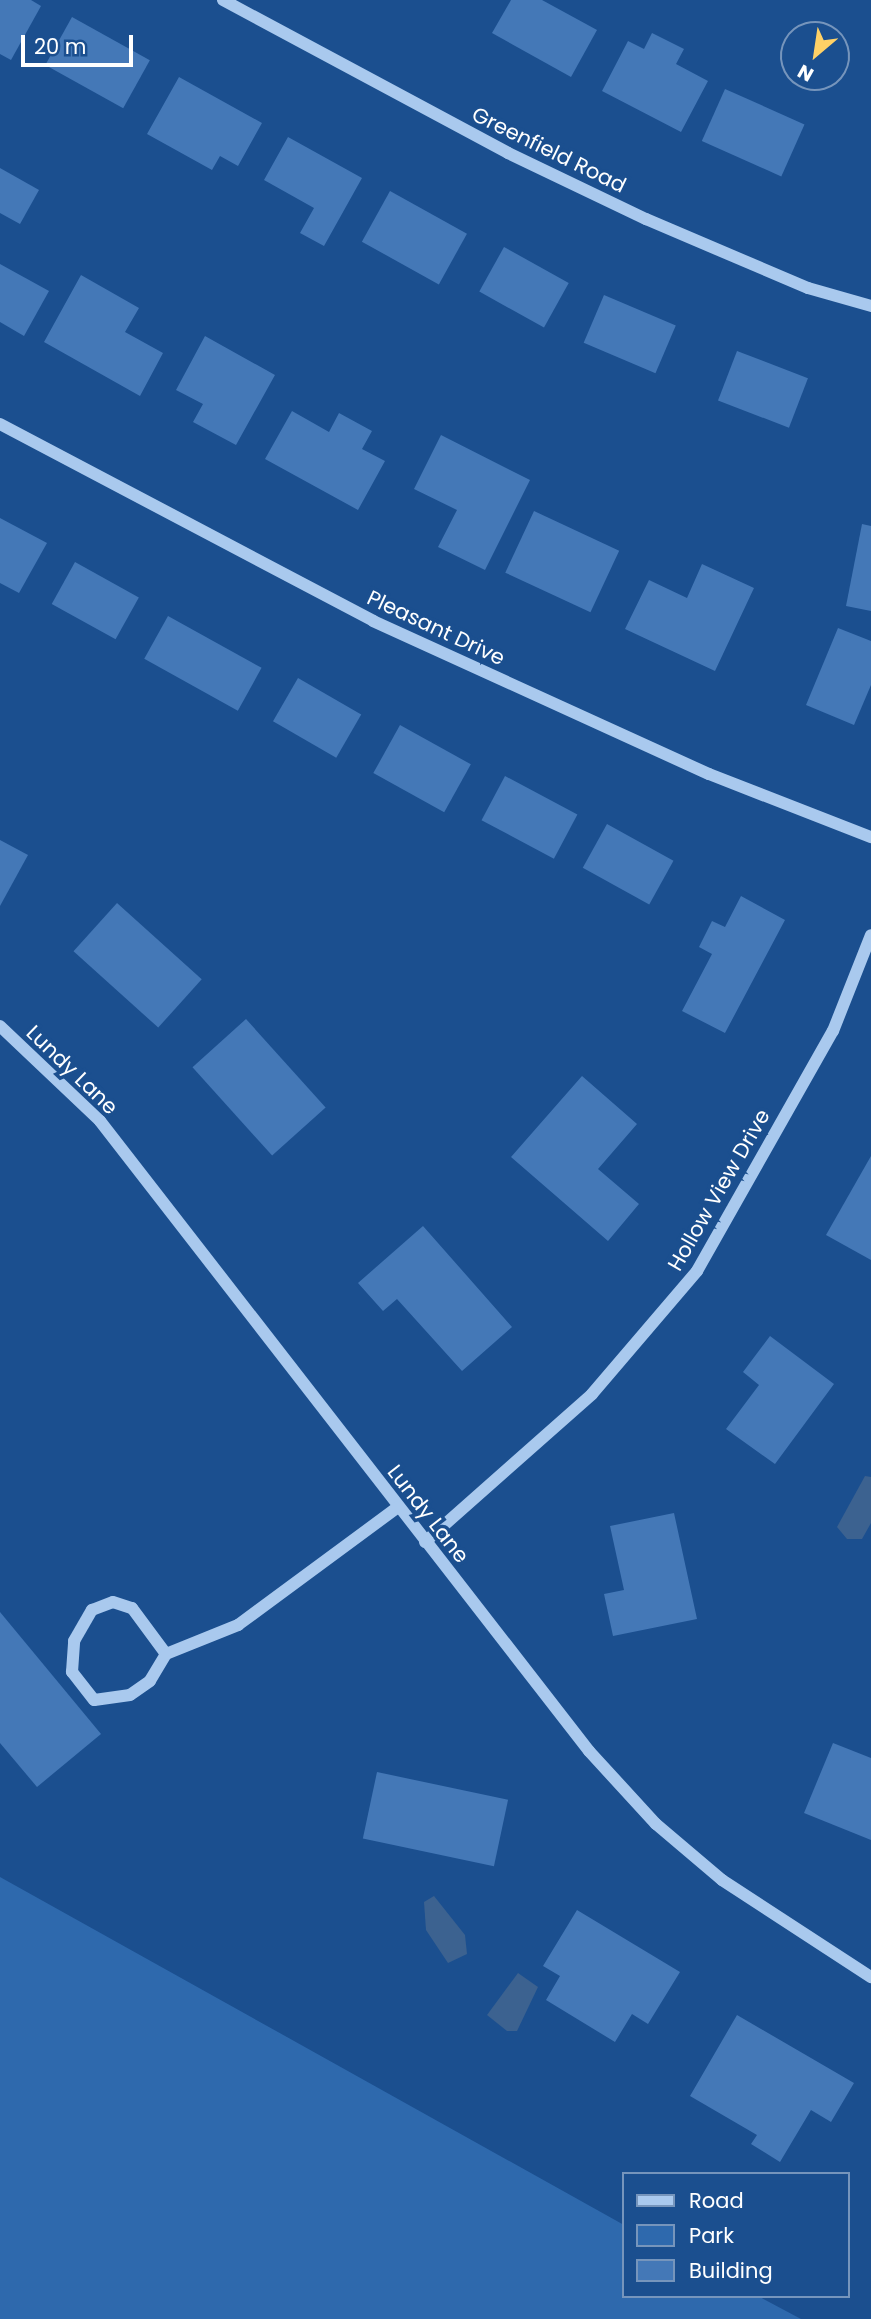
<!DOCTYPE html>
<style>
body{margin:0}
#map{position:relative;width:871px;height:2319px;overflow:hidden;background:#1b4f8f;font-family:Poppins,sans-serif}
div>[style]{position:absolute}
.green>*{inset:0;background:#2e69ad}
.water>*{inset:0;background:#3c6290}
.building>*{inset:0;background:#4478b7;transform-origin:0 0}
.minor>*{height:12px;margin:-6px;padding:0 6px;transform-origin:6px;border-radius:6px;background:#a9c9ee}
span{translate:-50% -50%;white-space:nowrap;text-align:center;line-height:1.15;-webkit-text-stroke:7px #1b4f8f;paint-order:stroke}
.street-label{font-size:21px;color:#fff}
.legend{position:absolute;left:622px;top:2172px;width:228px;height:126px;box-sizing:border-box;background:#1b4f8f;border:2px solid #7695bc;margin:0;padding:9px 12px;list-style:none;font-size:21px;color:#fff}
.legend li{display:flex;align-items:center;gap:14px;height:35px}
.legend b{width:35px;border:2px solid #7695bc}
.north{position:absolute;left:780px;top:21px;width:70px;height:70px;box-sizing:border-box;background:#1b4f8f;border:2px solid #7695bc;border-radius:50%;rotate:209deg;font-size:19px;font-weight:700;line-height:28px;text-align:center;color:#fff}
.north::after{content:'';display:block;margin:auto;width:24px;height:32px;background:#ffd166;clip-path:polygon(50% 0,100% 100%,50% 72%,0 100%)}
.scale{position:absolute;left:21px;top:35px;width:112px;height:32px;box-sizing:border-box;border:4px solid #fff;border-top:0;padding-left:9px;font-size:21px;line-height:24px;white-space:nowrap;color:#fff;-webkit-text-stroke:5px #1b4f8f;paint-order:stroke}
</style>
<div id="map">
<div class="green">
<i style="clip-path:polygon(0 1877px,624px 2225px,624px 2296px,758px 2296px,801px 2319px,0 2319px)"></i>
</div>
<div class="water">
<i style="clip-path:polygon(865px 1476px,871px 1477px,871px 1523px,862px 1539px,847px 1539px,837px 1527px)"></i>
<i style="clip-path:polygon(434px 1896px,465px 1935px,467px 1954px,448px 1963px,426px 1930px,424px 1902px)"></i>
<i style="clip-path:polygon(518px 1973px,538px 1987px,517px 2031px,507px 2031px,487px 2015px)"></i>
</div>
<div class="building">
<i style="clip-path:polygon(0 0,31px 0,41px 6px,11px 60px,0 54px)"></i>
<i style="clip-path:polygon(511px 0,542px 0,597px 30px,571px 77px,492px 33px)"></i>
<i style="left:72px;top:17px;width:89px;height:55px;rotate:29deg"></i>
<i style="clip-path:polygon(652px 33px,684px 49px,676px 64px,708px 81px,681px 132px,602px 91px,628px 41px,644px 49px)"></i>
<i style="clip-path:polygon(179px 77px,262px 123px,238px 166px,220px 156px,212px 170px,147px 134px)"></i>
<i style="left:725px;top:89px;width:87px;height:57px;rotate:24deg"></i>
<i style="clip-path:polygon(288px 137px,362px 178px,324px 246px,300px 233px,314px 208px,264px 180px)"></i>
<i style="clip-path:polygon(0 168px,39px 190px,20px 224px,0 213px)"></i>
<i style="left:390px;top:191px;width:88px;height:58px;rotate:29deg"></i>
<i style="left:504px;top:247px;width:74px;height:51px;rotate:29deg"></i>
<i style="clip-path:polygon(0 264px,49px 291px,24px 336px,0 322px)"></i>
<i style="clip-path:polygon(81px 275px,139px 308px,125px 332px,163px 353px,140px 396px,44px 342px)"></i>
<i style="left:604px;top:295px;width:78px;height:52px;rotate:23deg"></i>
<i style="clip-path:polygon(205px 336px,275px 375px,236px 445px,193px 422px,203px 404px,176px 390px)"></i>
<i style="left:737px;top:351px;width:76px;height:53px;rotate:21deg"></i>
<i style="clip-path:polygon(292px 411px,329px 432px,339px 413px,372px 431px,362px 449px,385px 461px,358px 510px,265px 459px)"></i>
<i style="clip-path:polygon(441px 435px,530px 480px,485px 570px,438px 547px,457px 510px,414px 489px)"></i>
<i style="left:534px;top:511px;width:94px;height:68px;rotate:25deg"></i>
<i style="clip-path:polygon(0 518px,47px 543px,19px 593px,0 583px)"></i>
<i style="clip-path:polygon(862px 524px,871px 526px,871px 611px,846px 606px)"></i>
<i style="left:75px;top:562px;width:73px;height:48px;rotate:29deg"></i>
<i style="clip-path:polygon(702px 564px,754px 588px,715px 671px,625px 629px,649px 580px,687px 598px)"></i>
<i style="left:168px;top:616px;width:107px;height:49px;rotate:29deg"></i>
<i style="clip-path:polygon(838px 628px,871px 641px,871px 685px,854px 725px,806px 705px)"></i>
<i style="left:298px;top:678px;width:73px;height:50px;rotate:30deg"></i>
<i style="left:400px;top:725px;width:81px;height:55px;rotate:29deg"></i>
<i style="left:505px;top:776px;width:82px;height:50px;rotate:28deg"></i>
<i style="left:607px;top:824px;width:76px;height:50px;rotate:29deg"></i>
<i style="clip-path:polygon(0 840px,28px 855px,0 906px)"></i>
<i style="clip-path:polygon(741px 896px,785px 920px,725px 1033px,682px 1011px,712px 954px,699px 947px,712px 921px,725px 927px)"></i>
<i style="left:117px;top:903px;width:114px;height:65px;rotate:42deg"></i>
<i style="left:246px;top:1019px;width:119px;height:72px;rotate:48deg"></i>
<i style="clip-path:polygon(582px 1076px,637px 1124px,598px 1169px,639px 1204px,608px 1241px,511px 1157px)"></i>
<i style="clip-path:polygon(871px 1156px,871px 1260px,826px 1235px)"></i>
<i style="clip-path:polygon(423px 1226px,512px 1327px,462px 1371px,397px 1299px,383px 1311px,358px 1283px)"></i>
<i style="clip-path:polygon(770px 1336px,834px 1384px,775px 1464px,726px 1429px,759px 1385px,743px 1372px)"></i>
<i style="clip-path:polygon(674px 1513px,697px 1619px,613px 1636px,604px 1594px,624px 1590px,610px 1526px)"></i>
<i style="clip-path:polygon(0 1612px,101px 1734px,37px 1787px,0 1743px)"></i>
<i style="clip-path:polygon(833px 1743px,871px 1758px,871px 1840px,804px 1813px)"></i>
<i style="left:377px;top:1772px;width:134px;height:68px;rotate:12deg"></i>
<i style="clip-path:polygon(577px 1910px,680px 1972px,648px 2024px,632px 2014px,615px 2042px,546px 2000px,560px 1976px,543px 1966px)"></i>
<i style="clip-path:polygon(737px 2015px,854px 2083px,831px 2122px,811px 2110px,780px 2162px,751px 2144px,757px 2135px,690px 2096px)"></i>
</div>
<div class="minor">
<i style="left:223px;top:0;width:323px;rotate:28.2deg"></i>
<i style="left:508px;top:153px;width:153px;rotate:25.6deg"></i>
<i style="left:646px;top:219px;width:176px;rotate:23.1deg"></i>
<i style="left:808px;top:288px;width:66px;rotate:15.9deg"></i>
<i style="left:0;top:424px;width:422px;rotate:27.8deg"></i>
<i style="left:373px;top:621px;width:369px;rotate:24.5deg"></i>
<i style="left:709px;top:774px;width:174px;rotate:21.3deg"></i>
<i style="left:0;top:1026px;width:138px;rotate:43.5deg"></i>
<i style="left:100px;top:1121px;width:798px;rotate:52.18deg"></i>
<i style="left:589px;top:1751px;width:99px;rotate:47.5deg"></i>
<i style="left:656px;top:1824px;width:87px;rotate:40.3deg"></i>
<i style="left:722px;top:1880px;width:178px;rotate:33.1deg"></i>
<i style="left:425px;top:1542px;width:223px;rotate:-41.5deg"></i>
<i style="left:592px;top:1394px;width:162px;rotate:-49.5deg"></i>
<i style="left:697px;top:1271px;width:276px;rotate:-60.5deg"></i>
<i style="left:833px;top:1031px;width:103px;rotate:-68.4deg"></i>
<i style="left:113px;top:1602px;width:20px;rotate:18deg"></i>
<i style="left:132px;top:1608px;width:57px;rotate:53.5deg"></i>
<i style="left:166px;top:1654px;width:31px;rotate:121deg"></i>
<i style="left:150px;top:1681px;width:24px;rotate:145deg"></i>
<i style="left:130px;top:1695px;width:36px;rotate:172deg"></i>
<i style="left:94px;top:1700px;width:36px;rotate:-128deg"></i>
<i style="left:72px;top:1672px;width:31px;rotate:-86deg"></i>
<i style="left:74px;top:1641px;width:36px;rotate:-60deg"></i>
<i style="left:92px;top:1610px;width:22px;rotate:-21deg"></i>
<i style="left:166px;top:1654px;width:78px;rotate:-21.9deg"></i>
<i style="left:238px;top:1625px;width:199px;rotate:-36.4deg"></i>
</div>
<div class="street-label">
<span style="left:549px;top:150px;rotate:26deg">Greenfield Road</span>
<span style="left:436px;top:628px;rotate:25deg">Pleasant Drive</span>
<span style="left:72px;top:1070px;rotate:44deg">Lundy Lane</span>
<span style="left:719px;top:1190px;rotate:-60deg">Hollow View Drive</span>
<span style="left:428px;top:1514px;rotate:52deg">Lundy Lane</span>
</div>
<ul class="legend">
<li><b style="height:9px;background:#a9c9ee"></b>Road</li>
<li><b style="height:19px;background:#2e69ad"></b>Park</li>
<li><b style="height:19px;background:#4478b7"></b>Building</li>
</ul>
<div class="north">N</div>
<div class="scale">20 m</div>
</div>
